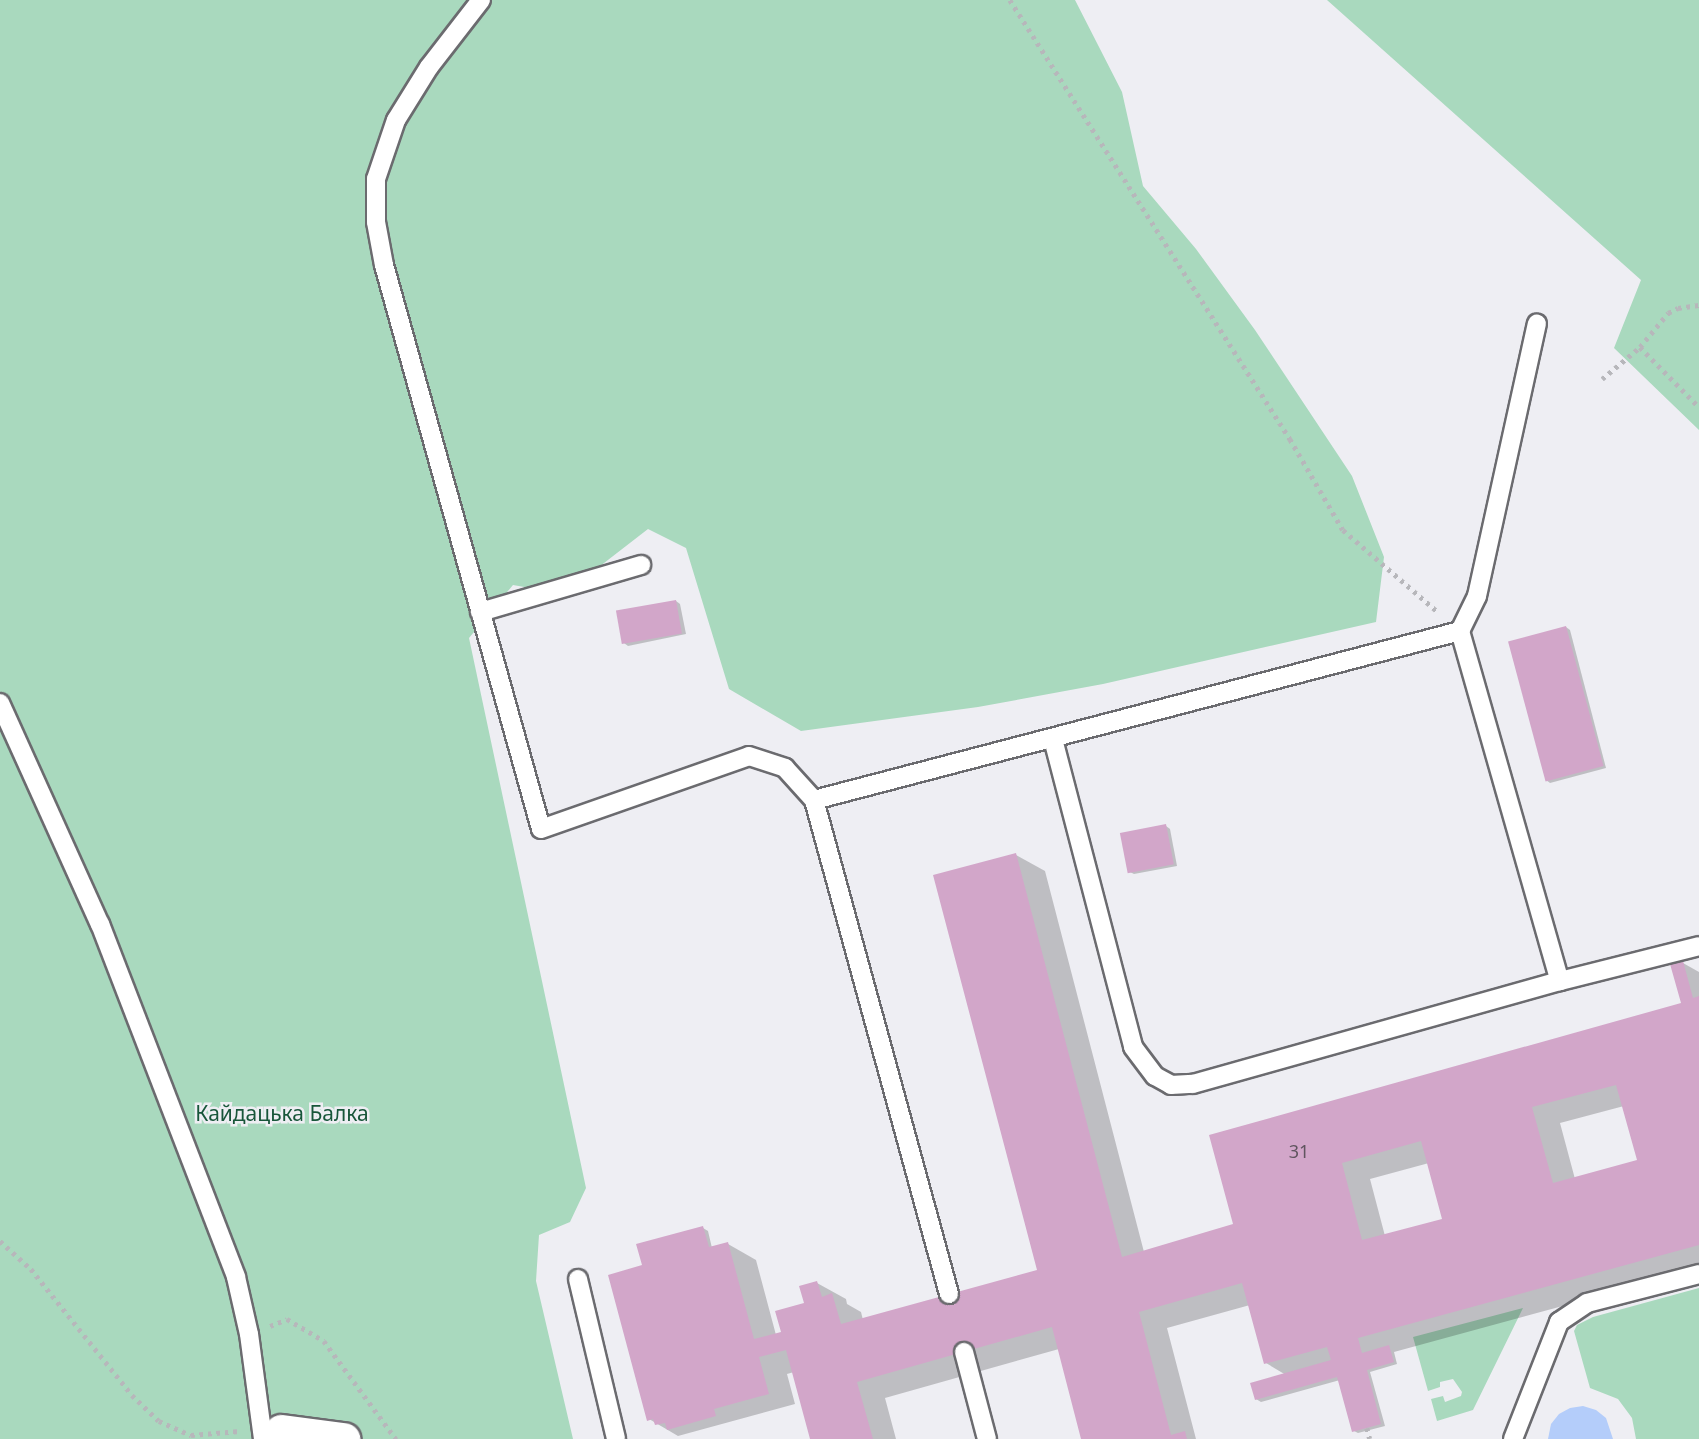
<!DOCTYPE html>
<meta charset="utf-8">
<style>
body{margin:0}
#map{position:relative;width:1699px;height:1439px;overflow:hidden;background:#eeeef3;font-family:"Noto Sans",sans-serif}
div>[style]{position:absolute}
.green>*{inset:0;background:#a9d9be}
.water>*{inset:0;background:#b4cdfa}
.shadow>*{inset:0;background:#0003}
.building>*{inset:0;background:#d2a6c9;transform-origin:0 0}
.path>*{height:4.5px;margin-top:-2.25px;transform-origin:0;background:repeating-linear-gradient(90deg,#b7b7bb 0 3.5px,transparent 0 8.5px)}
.roads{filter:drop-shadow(2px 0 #6b6b6f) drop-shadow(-2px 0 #6b6b6f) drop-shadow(0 2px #6b6b6f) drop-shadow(0 -2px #6b6b6f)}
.lane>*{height:18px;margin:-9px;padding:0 9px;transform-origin:9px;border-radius:9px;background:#fff}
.street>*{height:33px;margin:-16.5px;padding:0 16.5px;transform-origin:16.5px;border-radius:16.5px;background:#fff}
span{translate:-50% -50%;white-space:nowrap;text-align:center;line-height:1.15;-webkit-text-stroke:5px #eeeef3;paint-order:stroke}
.number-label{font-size:18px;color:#60555f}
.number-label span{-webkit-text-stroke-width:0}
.park-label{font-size:21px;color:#18563a}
</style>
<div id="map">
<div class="green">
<i style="clip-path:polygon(0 0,1075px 0,1122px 92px,1143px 186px,1196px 249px,1255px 330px,1352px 476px,1384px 557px,1376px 622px,1103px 684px,978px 707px,801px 731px,729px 689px,686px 548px,648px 529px,564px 594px,513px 585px,469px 638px,586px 1188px,570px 1222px,539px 1235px,536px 1281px,573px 1439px,0 1439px)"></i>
<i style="clip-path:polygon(1327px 0,1699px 0,1699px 430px,1614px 348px,1641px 280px)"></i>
<i style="clip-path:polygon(1699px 1288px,1699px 1439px,1636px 1439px,1632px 1418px,1618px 1399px,1590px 1388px,1574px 1331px,1577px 1325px,1593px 1317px)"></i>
<i style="clip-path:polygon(1523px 1308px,1473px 1410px,1437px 1421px,1431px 1399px,1443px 1396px,1445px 1402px,1461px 1396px,1462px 1392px,1453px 1379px,1440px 1382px,1440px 1387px,1428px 1391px,1413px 1337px)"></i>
</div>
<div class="water">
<i style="clip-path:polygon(1583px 1406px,1596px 1410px,1606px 1418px,1613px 1439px,1548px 1439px,1551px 1424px,1559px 1414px,1570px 1408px)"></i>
</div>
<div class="shadow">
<i style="clip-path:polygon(676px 601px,680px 604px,686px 634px,628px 646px,624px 643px)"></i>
<i style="clip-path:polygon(1566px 627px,1570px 630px,1606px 768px,1550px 783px,1546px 780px)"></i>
<i style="clip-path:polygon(1166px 826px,1170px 829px,1177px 866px,1134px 874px,1130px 872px)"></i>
<i style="clip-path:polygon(evenodd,1016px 855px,1045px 871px,1144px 1252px,1235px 1225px,1211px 1137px,1683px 1005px,1683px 963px,1699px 972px,1699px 1269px,1394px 1352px,1397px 1364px,1370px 1372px,1385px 1426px,1358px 1433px,1354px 1431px,1340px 1380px,1261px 1402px,1256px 1399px,1286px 1375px,1266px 1363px,1250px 1305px,1167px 1328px,1196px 1439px,1083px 1439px,1059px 1349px,885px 1398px,896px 1439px,812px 1439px,794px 1372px,787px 1374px,795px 1404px,678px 1436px,649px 1419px,647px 1266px,703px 1228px,708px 1231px,712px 1248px,728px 1244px,756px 1260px,776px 1335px,783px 1333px,806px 1304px,817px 1283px,846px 1299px,847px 1304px,861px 1312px,863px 1320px,1039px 1271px,1016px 855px,1624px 1106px,1639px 1162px,1575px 1179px,1560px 1123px,1624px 1106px,1016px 855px,1429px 1163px,1444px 1221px,1385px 1236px,1370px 1179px,1429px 1163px)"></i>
</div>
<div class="building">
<i style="left:676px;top:600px;width:34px;height:61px;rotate:80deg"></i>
<i style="left:1566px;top:626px;width:145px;height:60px;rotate:75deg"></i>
<i style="left:1166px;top:824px;width:41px;height:47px;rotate:79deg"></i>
<i style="clip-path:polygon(evenodd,1016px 853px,1122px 1257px,1233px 1224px,1209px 1135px,1681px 1003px,1670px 964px,1683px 961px,1693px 998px,1699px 996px,1699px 1245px,1358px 1338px,1362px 1353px,1389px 1345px,1394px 1362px,1367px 1370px,1381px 1424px,1352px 1432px,1337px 1377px,1255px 1400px,1250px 1383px,1331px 1360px,1327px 1347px,1264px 1364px,1242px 1283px,1139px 1312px,1171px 1435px,1185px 1431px,1187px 1439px,1081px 1439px,1052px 1327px,857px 1382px,873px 1439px,810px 1439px,786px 1350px,759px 1357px,769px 1394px,714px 1409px,716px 1416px,667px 1430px,665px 1423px,655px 1425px,653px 1419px,647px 1421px,608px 1275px,642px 1265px,636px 1244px,703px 1226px,709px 1247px,728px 1242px,754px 1339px,781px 1332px,775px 1311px,804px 1303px,799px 1286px,817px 1281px,822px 1297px,832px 1293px,841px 1324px,1037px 1270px,933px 875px,1016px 853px,1616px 1085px,1637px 1160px,1553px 1183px,1532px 1107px,1616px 1085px,1016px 853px,1421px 1141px,1442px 1219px,1362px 1240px,1342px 1163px,1421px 1141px)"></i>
</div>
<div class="path">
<i style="left:1010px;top:0;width:521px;rotate:57.47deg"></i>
<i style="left:1290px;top:439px;width:105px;rotate:59.8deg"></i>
<i style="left:1343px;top:530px;width:125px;rotate:40.8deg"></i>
<i style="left:1640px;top:347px;width:84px;rotate:45.5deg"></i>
<i style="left:1602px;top:379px;width:50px;rotate:-40.1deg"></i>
<i style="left:1640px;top:347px;width:44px;rotate:-50.5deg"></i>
<i style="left:1668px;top:313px;width:11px;rotate:-27deg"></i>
<i style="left:1678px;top:308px;width:21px;rotate:-8deg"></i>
<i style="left:0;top:1241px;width:42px;rotate:42.1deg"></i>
<i style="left:31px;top:1269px;width:161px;rotate:51.3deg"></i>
<i style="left:132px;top:1395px;width:37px;rotate:44deg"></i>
<i style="left:159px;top:1421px;width:35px;rotate:24deg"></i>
<i style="left:191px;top:1435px;width:49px;rotate:-4.7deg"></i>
<i style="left:270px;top:1326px;width:18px;rotate:-22deg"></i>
<i style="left:287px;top:1319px;width:43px;rotate:30.7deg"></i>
<i style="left:324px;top:1341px;width:122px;rotate:53.7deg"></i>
<i style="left:1367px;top:1428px;width:11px;rotate:75deg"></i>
</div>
<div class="roads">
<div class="lane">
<i style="left:481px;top:0;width:85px;rotate:127.8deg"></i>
<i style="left:429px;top:67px;width:62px;rotate:121.9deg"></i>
<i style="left:396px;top:120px;width:62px;rotate:108.7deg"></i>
<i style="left:376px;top:179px;width:43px;rotate:90deg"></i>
<i style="left:376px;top:222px;width:44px;rotate:79.5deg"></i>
<i style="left:384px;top:265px;width:585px;rotate:74.44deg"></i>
<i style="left:541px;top:829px;width:220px;rotate:-19.3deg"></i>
<i style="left:749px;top:756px;width:38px;rotate:18deg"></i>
<i style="left:785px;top:768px;width:43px;rotate:47.8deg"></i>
<i style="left:480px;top:612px;width:168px;rotate:-16.3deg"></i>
<i style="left:1460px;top:631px;width:39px;rotate:-64deg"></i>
<i style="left:1477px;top:596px;width:279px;rotate:-77.6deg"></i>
<i style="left:0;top:703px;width:243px;rotate:65.7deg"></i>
<i style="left:100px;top:924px;width:378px;rotate:68.9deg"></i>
<i style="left:236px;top:1277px;width:58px;rotate:77.2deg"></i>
<i style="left:249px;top:1334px;width:106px;rotate:82.4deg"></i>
<i style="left:1053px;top:739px;width:318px;rotate:75.4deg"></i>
<i style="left:1133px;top:1047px;width:36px;rotate:53deg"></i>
<i style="left:1155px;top:1076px;width:18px;rotate:29deg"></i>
<i style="left:1171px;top:1085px;width:22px;rotate:-3deg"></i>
<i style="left:1193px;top:1084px;width:381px;rotate:-15.7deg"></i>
<i style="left:578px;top:1279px;width:164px;rotate:76.6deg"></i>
<i style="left:949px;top:1294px;width:512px;rotate:-105.28deg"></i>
<i style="left:814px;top:800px;width:668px;rotate:-14.66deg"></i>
<i style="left:1460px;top:631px;width:364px;rotate:74.1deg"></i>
<i style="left:1560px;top:981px;width:143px;rotate:-14.1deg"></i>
<i style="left:964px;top:1352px;width:90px;rotate:75.2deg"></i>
<i style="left:1513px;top:1439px;width:126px;rotate:-68.5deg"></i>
<i style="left:1559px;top:1322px;width:34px;rotate:-34deg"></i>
<i style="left:1587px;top:1303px;width:116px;rotate:-14.5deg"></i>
</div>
<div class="street">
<i style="left:281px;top:1431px;width:63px;rotate:7.4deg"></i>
</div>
</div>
<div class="number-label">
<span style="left:1299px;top:1151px">31</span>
</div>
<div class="park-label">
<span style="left:282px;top:1113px">Кайдацька Балка</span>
</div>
</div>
